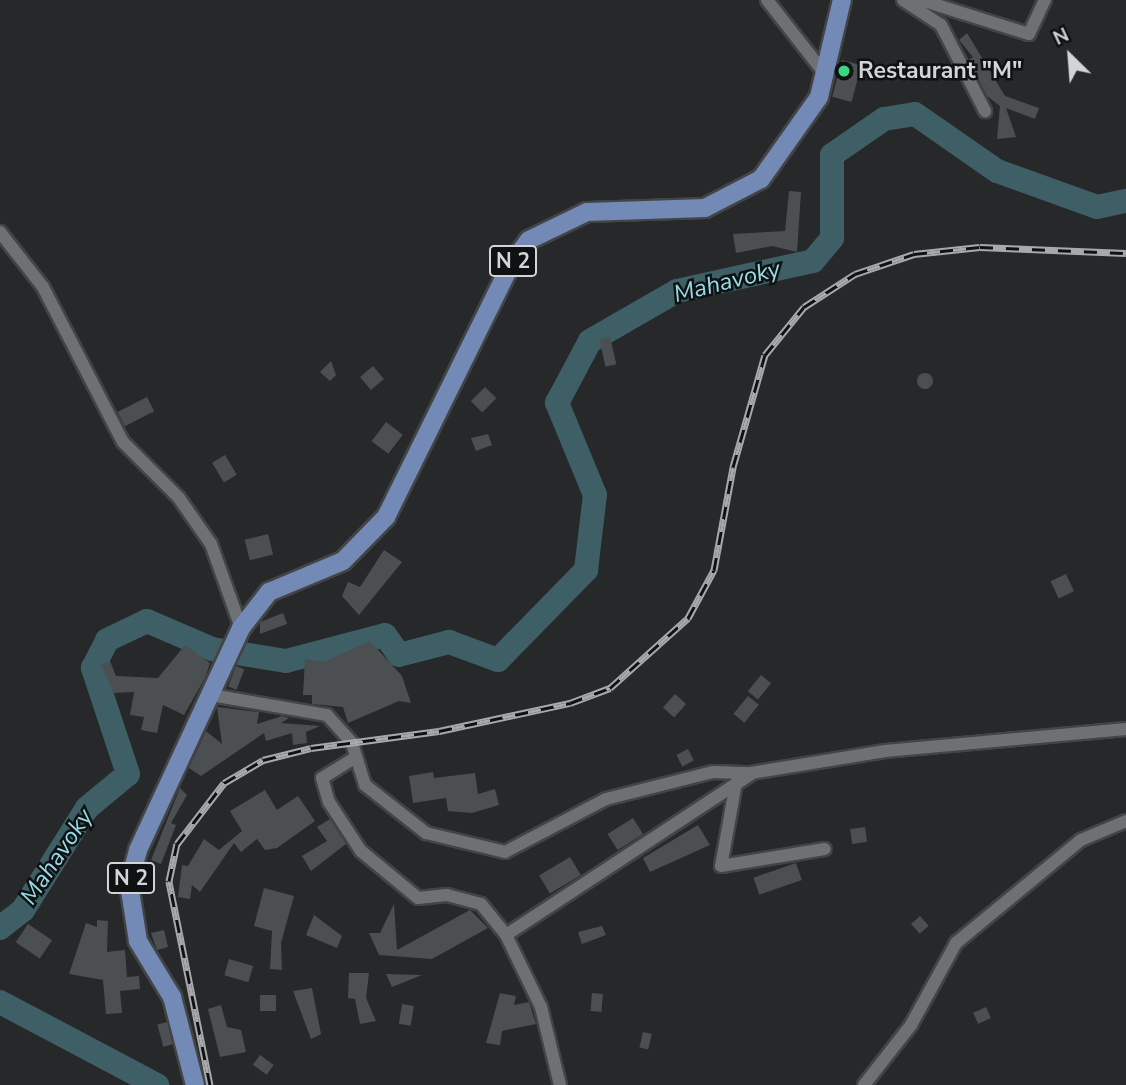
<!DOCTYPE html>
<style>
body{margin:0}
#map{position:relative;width:1126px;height:1085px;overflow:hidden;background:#26282a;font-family:"Nunito Sans",sans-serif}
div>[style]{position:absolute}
.river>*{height:24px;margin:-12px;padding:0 12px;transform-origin:12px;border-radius:12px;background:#3d5f65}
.building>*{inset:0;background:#4c4f51;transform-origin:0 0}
.round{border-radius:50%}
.roads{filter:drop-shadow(2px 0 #424445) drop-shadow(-2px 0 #424445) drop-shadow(0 2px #424445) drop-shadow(0 -2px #424445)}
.street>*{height:12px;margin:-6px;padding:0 6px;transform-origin:6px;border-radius:6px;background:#6e7173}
.primary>*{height:18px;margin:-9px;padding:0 9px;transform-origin:9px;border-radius:9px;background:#7389b6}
.rail>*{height:7px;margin-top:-3.5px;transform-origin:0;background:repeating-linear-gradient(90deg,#101112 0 13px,#a7a9aa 0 26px);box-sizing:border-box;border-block:2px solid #a7a9aa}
.dots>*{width:19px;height:19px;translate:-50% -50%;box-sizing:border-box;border:4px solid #101112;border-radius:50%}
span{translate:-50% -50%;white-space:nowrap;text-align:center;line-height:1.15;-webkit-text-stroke:5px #101112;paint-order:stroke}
.shield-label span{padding:2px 5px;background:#101112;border:2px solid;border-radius:5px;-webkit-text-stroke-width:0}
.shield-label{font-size:21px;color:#d2d4d5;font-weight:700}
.poi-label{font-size:23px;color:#d2d4d5;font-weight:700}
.left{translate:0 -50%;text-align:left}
.water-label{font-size:24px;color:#96dbe7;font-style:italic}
.north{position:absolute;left:1035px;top:21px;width:70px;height:70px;-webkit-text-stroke:5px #101112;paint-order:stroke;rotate:335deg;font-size:19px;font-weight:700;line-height:28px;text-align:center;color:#d2d4d5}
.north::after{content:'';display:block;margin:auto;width:24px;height:32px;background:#d2d4d5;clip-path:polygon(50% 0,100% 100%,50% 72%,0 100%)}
</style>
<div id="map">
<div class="river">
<i style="left:0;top:928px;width:29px;rotate:-38deg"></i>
<i style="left:23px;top:910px;width:120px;rotate:-57.9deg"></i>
<i style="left:87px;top:808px;width:53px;rotate:-39.7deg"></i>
<i style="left:128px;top:774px;width:112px;rotate:-108.3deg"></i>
<i style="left:93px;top:668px;width:31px;rotate:-63deg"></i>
<i style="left:107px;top:640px;width:44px;rotate:-25.4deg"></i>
<i style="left:147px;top:621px;width:71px;rotate:23.3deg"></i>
<i style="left:212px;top:649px;width:75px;rotate:9.2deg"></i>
<i style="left:286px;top:661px;width:102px;rotate:-14.7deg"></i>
<i style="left:385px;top:635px;width:24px;rotate:55deg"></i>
<i style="left:399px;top:655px;width:52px;rotate:-14.6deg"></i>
<i style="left:449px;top:642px;width:52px;rotate:20.2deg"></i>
<i style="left:498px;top:660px;width:126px;rotate:-45.6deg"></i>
<i style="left:586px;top:570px;width:76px;rotate:-83.2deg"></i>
<i style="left:595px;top:495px;width:100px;rotate:-112.4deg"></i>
<i style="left:557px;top:403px;width:70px;rotate:-62deg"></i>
<i style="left:590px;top:341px;width:100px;rotate:-29.9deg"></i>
<i style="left:677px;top:291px;width:139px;rotate:-12.4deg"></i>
<i style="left:813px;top:261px;width:30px;rotate:-50deg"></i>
<i style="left:832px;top:238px;width:83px;rotate:-90deg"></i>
<i style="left:832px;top:155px;width:63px;rotate:-34.7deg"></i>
<i style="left:884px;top:119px;width:31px;rotate:-9deg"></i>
<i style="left:915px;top:114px;width:100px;rotate:34.8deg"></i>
<i style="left:997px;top:171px;width:106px;rotate:19.8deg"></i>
<i style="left:1097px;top:207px;width:30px;rotate:-12deg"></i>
<i style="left:0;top:1002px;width:178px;rotate:27.9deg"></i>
</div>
<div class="building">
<i style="clip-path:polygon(967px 33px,1005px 96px,1039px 108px,1035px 119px,1006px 108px,1016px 137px,997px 139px,1000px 106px,987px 96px,969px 60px,973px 57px,959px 40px)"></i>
<i style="left:842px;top:60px;width:20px;height:38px;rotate:15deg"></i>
<i style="clip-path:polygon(789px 191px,801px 192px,797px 252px,772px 246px,736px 253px,733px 234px,785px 231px)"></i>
<i style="left:610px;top:337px;width:28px;height:11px;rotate:77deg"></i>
<i style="clip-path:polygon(331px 361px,336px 375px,330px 381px,320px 372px)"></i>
<i style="left:373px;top:366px;width:17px;height:17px;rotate:50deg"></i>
<i class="round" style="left:917px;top:373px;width:16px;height:16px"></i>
<i style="left:485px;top:387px;width:16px;height:20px;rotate:45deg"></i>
<i style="left:147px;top:397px;width:16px;height:33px;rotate:63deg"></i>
<i style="left:386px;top:422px;width:21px;height:24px;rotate:37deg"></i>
<i style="clip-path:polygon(488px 434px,492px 445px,476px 451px,471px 438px)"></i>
<i style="left:225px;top:455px;width:23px;height:15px;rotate:59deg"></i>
<i style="left:268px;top:534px;width:21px;height:24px;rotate:76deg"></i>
<i style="clip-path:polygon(384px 550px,402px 562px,359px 615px,342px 596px,348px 582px,360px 587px)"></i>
<i style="left:1066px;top:574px;width:19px;height:17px;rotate:65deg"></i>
<i style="clip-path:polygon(283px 613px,287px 624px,260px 634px,260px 622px)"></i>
<i style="clip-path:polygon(370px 641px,402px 676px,411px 703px,399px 701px,348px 723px,343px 707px,312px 704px,312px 695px,303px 695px,305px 659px,324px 662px)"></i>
<i style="clip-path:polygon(185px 645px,210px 663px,205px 678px,184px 715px,163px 705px,157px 733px,141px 730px,144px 717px,130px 715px,134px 692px,114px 693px,101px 665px,110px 661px,116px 676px,158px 678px)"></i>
<i style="left:236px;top:666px;width:9px;height:22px;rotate:21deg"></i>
<i style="left:761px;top:675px;width:13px;height:21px;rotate:39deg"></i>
<i style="left:675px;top:694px;width:15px;height:18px;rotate:42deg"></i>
<i style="left:748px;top:696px;width:14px;height:23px;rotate:39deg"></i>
<i style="clip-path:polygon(217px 707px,259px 712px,257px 724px,282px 716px,289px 718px,281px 723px,320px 726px,306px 732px,307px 743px,293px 745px,292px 733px,266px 741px,264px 733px,201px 776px,189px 768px,206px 731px,222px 744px)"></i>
<i style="left:688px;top:749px;width:13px;height:13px;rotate:63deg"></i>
<i style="clip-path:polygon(433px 772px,434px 778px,475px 773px,478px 794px,495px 789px,499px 805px,472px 813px,448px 811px,446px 798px,413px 803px,409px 776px)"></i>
<i style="clip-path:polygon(180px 788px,187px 795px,171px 823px,176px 825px,161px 864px,151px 860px)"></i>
<i style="clip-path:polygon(265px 790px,277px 810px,298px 796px,315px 821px,277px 848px,265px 850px,257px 839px,241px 852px,234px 843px,200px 892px,192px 885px,190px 899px,178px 897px,182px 865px,188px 866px,204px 839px,219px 850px,242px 831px,230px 811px)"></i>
<i style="left:633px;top:818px;width:19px;height:30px;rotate:58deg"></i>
<i style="clip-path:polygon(330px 819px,346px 844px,311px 871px,302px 856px,327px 841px,317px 827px)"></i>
<i style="clip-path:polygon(698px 825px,710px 845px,650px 872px,643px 858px)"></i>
<i style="left:865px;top:827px;width:15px;height:15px;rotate:82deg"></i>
<i style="left:570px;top:857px;width:21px;height:36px;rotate:59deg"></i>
<i style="left:796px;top:863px;width:18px;height:45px;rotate:71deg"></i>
<i style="clip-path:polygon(264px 888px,294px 896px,281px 943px,282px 970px,270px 969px,272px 931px,254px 926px)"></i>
<i style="clip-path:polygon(394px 904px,397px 950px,470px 910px,488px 928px,432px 959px,379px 955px,369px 933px,380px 933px)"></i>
<i style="clip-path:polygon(314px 915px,342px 936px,337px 948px,306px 935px)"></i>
<i style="left:920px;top:916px;width:13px;height:12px;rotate:48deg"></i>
<i style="clip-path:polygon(97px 920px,108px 921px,107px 952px,125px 950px,127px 977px,139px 976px,140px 989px,120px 991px,122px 1013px,106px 1014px,103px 980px,69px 974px,86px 923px,97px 927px)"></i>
<i style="left:28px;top:924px;width:29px;height:22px;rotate:34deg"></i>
<i style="clip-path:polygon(602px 926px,606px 935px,582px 944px,578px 932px)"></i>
<i style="clip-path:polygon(164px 930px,168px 947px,157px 950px,151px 933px)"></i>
<i style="left:229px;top:959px;width:25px;height:17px;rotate:16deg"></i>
<i style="clip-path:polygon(349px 973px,369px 973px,366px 998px,376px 1021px,360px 1024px,355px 999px,348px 998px)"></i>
<i style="clip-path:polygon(386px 974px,422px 975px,392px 987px)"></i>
<i style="clip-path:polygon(312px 988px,321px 1034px,311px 1039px,293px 991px)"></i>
<i style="clip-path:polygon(500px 993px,516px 996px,514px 1005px,529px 1002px,536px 1024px,502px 1031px,500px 1045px,486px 1043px)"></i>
<i style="left:592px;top:993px;width:11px;height:18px;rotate:5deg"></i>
<i style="left:260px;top:995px;width:16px;height:16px"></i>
<i style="left:402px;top:1004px;width:12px;height:20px;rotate:9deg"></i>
<i style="clip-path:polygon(221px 1005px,227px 1027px,241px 1030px,246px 1052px,220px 1057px,208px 1009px)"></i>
<i style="left:986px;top:1007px;width:12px;height:14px;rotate:66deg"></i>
<i style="left:167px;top:1022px;width:23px;height:10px;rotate:75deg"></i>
<i style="left:643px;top:1032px;width:9px;height:16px;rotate:13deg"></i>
<i style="left:260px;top:1055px;width:17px;height:12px;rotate:36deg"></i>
</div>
<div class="roads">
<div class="street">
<i style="left:767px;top:0;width:94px;rotate:51.9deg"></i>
<i style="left:903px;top:0;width:45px;rotate:33.3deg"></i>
<i style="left:941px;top:25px;width:97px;rotate:62.9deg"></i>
<i style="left:921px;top:0;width:113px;rotate:17.5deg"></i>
<i style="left:1029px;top:34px;width:38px;rotate:-65deg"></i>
<i style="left:0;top:232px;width:70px;rotate:52deg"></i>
<i style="left:43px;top:287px;width:174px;rotate:62.7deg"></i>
<i style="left:123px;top:442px;width:79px;rotate:45deg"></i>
<i style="left:179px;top:498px;width:56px;rotate:55.2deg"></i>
<i style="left:211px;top:544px;width:89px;rotate:70.3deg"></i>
<i style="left:211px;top:695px;width:118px;rotate:9.8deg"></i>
<i style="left:327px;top:715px;width:38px;rotate:48deg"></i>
<i style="left:352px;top:743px;width:44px;rotate:72.8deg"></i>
<i style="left:365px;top:785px;width:78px;rotate:38.2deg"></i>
<i style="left:426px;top:833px;width:81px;rotate:13.5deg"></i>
<i style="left:505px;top:852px;width:114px;rotate:-27.7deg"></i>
<i style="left:606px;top:799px;width:110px;rotate:-14.2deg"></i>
<i style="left:713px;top:772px;width:38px;rotate:2deg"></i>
<i style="left:751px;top:773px;width:136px;rotate:-9.3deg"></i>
<i style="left:885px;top:751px;width:242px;rotate:-5.2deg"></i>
<i style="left:356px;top:757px;width:40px;rotate:148deg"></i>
<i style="left:322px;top:778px;width:25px;rotate:74deg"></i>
<i style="left:329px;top:802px;width:59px;rotate:56.9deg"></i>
<i style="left:361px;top:851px;width:74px;rotate:39.5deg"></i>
<i style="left:418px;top:898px;width:29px;rotate:-6deg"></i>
<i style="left:447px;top:895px;width:35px;rotate:15deg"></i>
<i style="left:481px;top:904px;width:40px;rotate:51deg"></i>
<i style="left:506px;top:935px;width:293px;rotate:-33.3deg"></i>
<i style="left:736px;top:783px;width:84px;rotate:100.2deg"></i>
<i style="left:721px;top:866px;width:105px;rotate:-9.3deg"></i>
<i style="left:506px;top:935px;width:80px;rotate:64.1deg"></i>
<i style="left:541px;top:1007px;width:80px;rotate:76.3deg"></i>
<i style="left:864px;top:1085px;width:76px;rotate:-51.9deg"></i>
<i style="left:911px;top:1025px;width:94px;rotate:-61.2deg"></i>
<i style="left:956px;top:943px;width:162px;rotate:-39.5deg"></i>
<i style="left:1081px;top:840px;width:49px;rotate:-22.9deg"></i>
</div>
<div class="primary">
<i style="left:195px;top:1085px;width:91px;rotate:-104.6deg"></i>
<i style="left:172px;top:997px;width:66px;rotate:-121.3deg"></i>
<i style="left:138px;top:941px;width:58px;rotate:-99deg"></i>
<i style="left:129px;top:884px;width:35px;rotate:-75deg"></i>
<i style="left:138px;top:850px;width:245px;rotate:-65.1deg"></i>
<i style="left:241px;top:628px;width:46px;rotate:-52.1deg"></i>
<i style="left:269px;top:592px;width:80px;rotate:-22.7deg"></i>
<i style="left:343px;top:561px;width:62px;rotate:-45.7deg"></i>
<i style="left:386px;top:517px;width:280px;rotate:-63.7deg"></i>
<i style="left:510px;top:266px;width:32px;rotate:-54deg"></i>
<i style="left:529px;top:240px;width:64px;rotate:-25.8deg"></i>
<i style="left:587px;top:212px;width:118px;rotate:-1.9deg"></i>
<i style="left:705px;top:208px;width:63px;rotate:-27.4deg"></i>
<i style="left:761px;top:179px;width:100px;rotate:-54.7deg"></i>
<i style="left:819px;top:97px;width:100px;rotate:-76.7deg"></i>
</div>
</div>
<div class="rail">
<i style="left:210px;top:1085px;width:208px;rotate:-101.4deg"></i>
<i style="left:169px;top:881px;width:38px;rotate:-78deg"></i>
<i style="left:177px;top:844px;width:77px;rotate:-52.4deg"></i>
<i style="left:224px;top:783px;width:45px;rotate:-30.5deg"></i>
<i style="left:263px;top:760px;width:49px;rotate:-14deg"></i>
<i style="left:311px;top:748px;width:129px;rotate:-7.6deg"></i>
<i style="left:439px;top:731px;width:134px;rotate:-12.1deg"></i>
<i style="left:570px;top:703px;width:43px;rotate:-20.6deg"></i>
<i style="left:610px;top:688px;width:105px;rotate:-41.9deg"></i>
<i style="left:688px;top:618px;width:55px;rotate:-61.6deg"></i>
<i style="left:714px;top:570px;width:105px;rotate:-79.5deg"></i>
<i style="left:733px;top:467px;width:116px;rotate:-74.1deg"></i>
<i style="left:765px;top:355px;width:62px;rotate:-50.9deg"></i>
<i style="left:804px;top:307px;width:61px;rotate:-32.9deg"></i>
<i style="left:855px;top:274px;width:62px;rotate:-18.7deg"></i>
<i style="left:914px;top:254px;width:66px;rotate:-6.1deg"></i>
<i style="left:980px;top:247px;width:146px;rotate:2.4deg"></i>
</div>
<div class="dots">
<i style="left:844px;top:71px;background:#36d880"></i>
</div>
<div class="shield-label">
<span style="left:513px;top:261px">N 2</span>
<span style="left:131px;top:878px">N 2</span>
</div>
<div class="poi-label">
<span class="left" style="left:858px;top:71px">Restaurant "M"</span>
</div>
<div class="water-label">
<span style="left:727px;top:282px;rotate:-14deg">Mahavoky</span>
<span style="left:57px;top:857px;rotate:-56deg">Mahavoky</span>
</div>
<div class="north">N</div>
</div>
